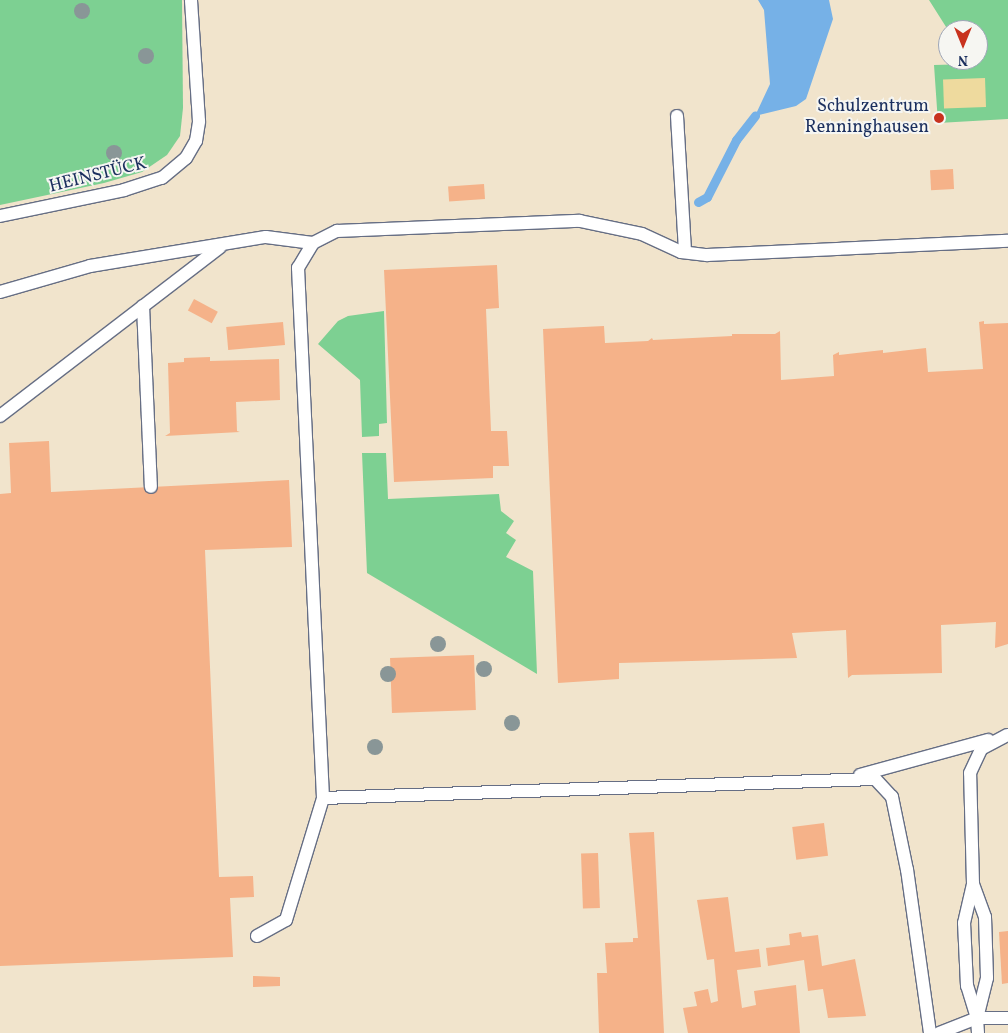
<!DOCTYPE html>
<meta charset="utf-8">
<style>
body{margin:0}
#map{position:relative;width:1008px;height:1033px;overflow:hidden;background:#f1e4cc;font-family:Vollkorn,serif}
div>[style]{position:absolute}
.green>*{inset:0;background:#7dd092}
.sand>*{inset:0;background:#eeda9e;transform-origin:0 0}
.water>*{inset:0;background:#76b1e7}
.stream>*{height:9px;margin:-4.5px;padding:0 4.5px;transform-origin:4.5px;border-radius:4.5px;background:#76b1e7}
.building>*{inset:0;background:#f5b289;transform-origin:0 0}
.roads{filter:drop-shadow(1px 0 #666e84) drop-shadow(-1px 0 #666e84) drop-shadow(0 1px #666e84) drop-shadow(0 -1px #666e84)}
.lane>*{height:12px;margin:-6px;padding:0 6px;transform-origin:6px;border-radius:6px;background:#fff}
.trees>*{width:16px;height:16px;margin:-8px;border-radius:50%;background:#899697}
.dots>*{width:14px;height:14px;translate:-50% -50%;box-sizing:border-box;border:2px solid #f6f6f2;border-radius:50%}
span{translate:-50% -50%;white-space:nowrap;text-align:center;line-height:1.15;-webkit-text-stroke:4px #f6f6f2;paint-order:stroke}
.poi-label{font-size:18px;color:#1b2f5e}
.right{translate:-100% -50%;text-align:right}
.street-label{font-size:18px;color:#1b2f5e}
.north{position:absolute;left:938px;top:20px;width:50px;height:50px;box-sizing:border-box;background:#f6f6f2;border:1px solid #9ea6b7;border-radius:50%;rotate:180deg;font-size:14px;font-weight:700;line-height:20px;text-align:center;color:#1b2f5e}
.north::after{content:'';display:block;margin:auto;width:18px;height:22px;background:#c8321e;clip-path:polygon(50% 0,100% 100%,50% 72%,0 100%)}
</style>
<div id="map">
<div class="green">
<i style="clip-path:polygon(0 0,182px 0,183px 108px,180px 136px,167px 155px,142px 172px,104px 183px,0 205px)"></i>
<i style="clip-path:polygon(929px 0,1008px 0,1008px 119px,938px 123px,934px 65px,971px 64px,971px 60px,978px 60px,978px 30px,948px 30px)"></i>
<i style="clip-path:polygon(384px 311px,387px 423px,379px 424px,379px 436px,362px 437px,360px 380px,318px 344px,338px 321px,348px 316px)"></i>
<i style="clip-path:polygon(362px 453px,386px 453px,388px 499px,499px 494px,501px 511px,514px 521px,506px 533px,516px 540px,506px 557px,533px 571px,537px 674px,367px 573px)"></i>
</div>
<div class="sand">
<i style="left:985px;top:78px;width:29px;height:42px;rotate:88deg"></i>
</div>
<div class="water">
<i style="clip-path:polygon(758px 0,829px 0,833px 19px,806px 99px,796px 106px,755px 116px,770px 84px,764px 10px)"></i>
</div>
<div class="stream">
<i style="left:698px;top:202px;width:10px;rotate:-29deg"></i>
<i style="left:707px;top:197px;width:64px;rotate:-63deg"></i>
<i style="left:736px;top:140px;width:31px;rotate:-52deg"></i>
</div>
<div class="building">
<i style="left:953px;top:169px;width:20px;height:23px;rotate:87deg"></i>
<i style="left:484px;top:184px;width:15px;height:36px;rotate:86deg"></i>
<i style="clip-path:polygon(497px 265px,499px 308px,486px 309px,491px 431px,507px 431px,509px 466px,493px 466px,493px 478px,394px 482px,384px 270px)"></i>
<i style="left:194px;top:299px;width:27px;height:13px;rotate:28deg"></i>
<i style="clip-path:polygon(984px 321px,984px 324px,1008px 323px,1008px 644px,995px 648px,996px 622px,941px 625px,942px 673px,852px 675px,848px 678px,846px 630px,792px 633px,797px 658px,619px 663px,619px 679px,558px 683px,543px 329px,604px 326px,605px 343px,648px 341px,652px 338px,653px 340px,732px 336px,732px 334px,775px 334px,780px 331px,781px 380px,834px 376px,833px 355px,839px 352px,839px 355px,883px 350px,883px 353px,926px 348px,928px 372px,983px 369px,979px 322px)"></i>
<i style="left:283px;top:322px;width:23px;height:57px;rotate:85deg"></i>
<i style="clip-path:polygon(210px 357px,210px 361px,279px 359px,280px 400px,236px 402px,237px 431px,240px 432px,165px 436px,170px 433px,168px 363px,184px 362px,184px 358px)"></i>
<i style="clip-path:polygon(49px 441px,51px 492px,289px 480px,292px 547px,205px 550px,219px 877px,253px 876px,254px 897px,230px 898px,233px 957px,0 966px,0 494px,11px 493px,9px 443px)"></i>
<i style="left:474px;top:655px;width:55px;height:84px;rotate:88deg"></i>
<i style="left:824px;top:823px;width:33px;height:32px;rotate:83deg"></i>
<i style="clip-path:polygon(654px 832px,664px 1033px,599px 1033px,597px 973px,607px 973px,605px 943px,633px 942px,633px 938px,638px 938px,629px 833px)"></i>
<i style="left:598px;top:853px;width:55px;height:17px;rotate:88deg"></i>
<i style="clip-path:polygon(728px 897px,735px 952px,759px 949px,761px 967px,737px 970px,742px 1008px,756px 1005px,754px 991px,796px 985px,800px 1033px,688px 1033px,683px 1008px,697px 1006px,694px 992px,708px 989px,711px 1003px,718px 1001px,714px 959px,707px 960px,697px 900px)"></i>
<i style="clip-path:polygon(1008px 931px,1008px 983px,1002px 984px,999px 932px)"></i>
<i style="clip-path:polygon(801px 932px,802px 937px,818px 935px,822px 966px,855px 959px,866px 1016px,828px 1018px,823px 989px,808px 991px,804px 960px,768px 966px,766px 948px,790px 945px,789px 934px)"></i>
<i style="clip-path:polygon(253px 976px,280px 977px,280px 986px,253px 987px)"></i>
</div>
<div class="roads">
<div class="lane">
<i style="left:677px;top:116px;width:136px;rotate:86.6deg"></i>
<i style="left:0;top:216px;width:127px;rotate:-11.8deg"></i>
<i style="left:124px;top:190px;width:40px;rotate:-18deg"></i>
<i style="left:162px;top:178px;width:31px;rotate:-40deg"></i>
<i style="left:186px;top:158px;width:20px;rotate:-60deg"></i>
<i style="left:196px;top:141px;width:20px;rotate:-81deg"></i>
<i style="left:199px;top:121px;width:121px;rotate:-93.8deg"></i>
<i style="left:0;top:292px;width:94px;rotate:-16.1deg"></i>
<i style="left:90px;top:266px;width:178px;rotate:-9.4deg"></i>
<i style="left:266px;top:237px;width:47px;rotate:7.3deg"></i>
<i style="left:143px;top:306px;width:181px;rotate:87.5deg"></i>
<i style="left:0;top:416px;width:277px;rotate:-37.5deg"></i>
<i style="left:860px;top:775px;width:133px;rotate:-15.3deg"></i>
<i style="left:973px;top:884px;width:35px;rotate:70deg"></i>
<i style="left:985px;top:917px;width:61px;rotate:88.1deg"></i>
<i style="left:987px;top:978px;width:41px;rotate:104deg"></i>
<i style="left:257px;top:936px;width:33px;rotate:-29deg"></i>
<i style="left:286px;top:920px;width:127px;rotate:-73.1deg"></i>
<i style="left:930px;top:1033px;width:165px;rotate:-98deg"></i>
<i style="left:907px;top:870px;width:75px;rotate:-101.6deg"></i>
<i style="left:892px;top:797px;width:25px;rotate:-133deg"></i>
<i style="left:875px;top:779px;width:552px;rotate:178.03deg"></i>
<i style="left:323px;top:798px;width:531px;rotate:-92.7deg"></i>
<i style="left:298px;top:268px;width:29px;rotate:-59deg"></i>
<i style="left:313px;top:243px;width:27px;rotate:-27deg"></i>
<i style="left:337px;top:231px;width:243px;rotate:-2.4deg"></i>
<i style="left:580px;top:221px;width:63px;rotate:11.8deg"></i>
<i style="left:642px;top:234px;width:43px;rotate:24.8deg"></i>
<i style="left:681px;top:252px;width:26px;rotate:7deg"></i>
<i style="left:707px;top:255px;width:301px;rotate:-2.7deg"></i>
<i style="left:939px;top:1033px;width:41px;rotate:-21.5deg"></i>
<i style="left:977px;top:1018px;width:31px"></i>
<i style="left:978px;top:1033px;width:15px;rotate:-94deg"></i>
<i style="left:977px;top:1018px;width:34px;rotate:-107deg"></i>
<i style="left:967px;top:986px;width:63px;rotate:-92.7deg"></i>
<i style="left:964px;top:923px;width:40px;rotate:-77deg"></i>
<i style="left:973px;top:884px;width:111px;rotate:-91.5deg"></i>
<i style="left:970px;top:773px;width:26px;rotate:-65deg"></i>
<i style="left:981px;top:749px;width:30px;rotate:-28deg"></i>
</div>
</div>
<div class="trees">
<i style="left:82px;top:11px"></i>
<i style="left:146px;top:56px"></i>
<i style="left:114px;top:153px"></i>
<i style="left:438px;top:644px"></i>
<i style="left:484px;top:669px"></i>
<i style="left:388px;top:674px"></i>
<i style="left:512px;top:723px"></i>
<i style="left:375px;top:747px"></i>
</div>
<div class="dots">
<i style="left:939px;top:118px;background:#c8321e"></i>
</div>
<div class="poi-label">
<span class="right" style="left:929px;top:118px">Schulzentrum<br>Renninghausen</span>
</div>
<div class="street-label">
<span style="left:98px;top:176px;rotate:-14deg">HEINSTÜCK</span>
</div>
<div class="north">N</div>
</div>
